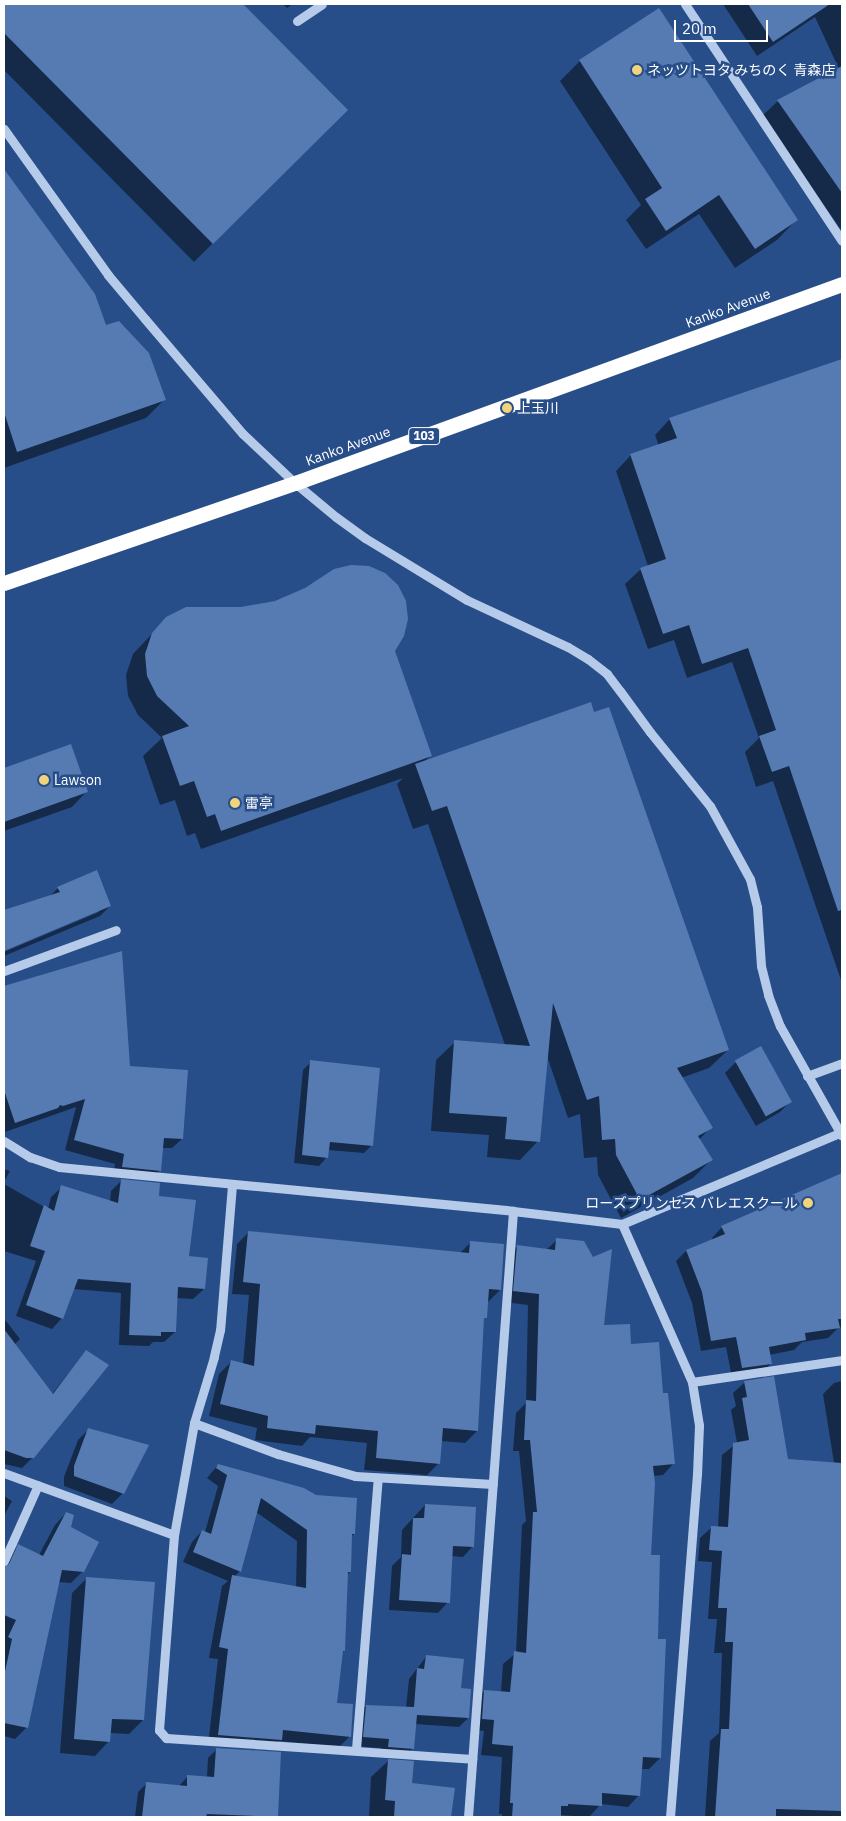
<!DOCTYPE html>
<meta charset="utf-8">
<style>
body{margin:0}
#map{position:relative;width:846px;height:1821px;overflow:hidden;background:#284e89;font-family:"IBM Plex Sans","Noto Sans JP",sans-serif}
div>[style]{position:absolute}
.shadow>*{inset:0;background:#0007}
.building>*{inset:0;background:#557bb2;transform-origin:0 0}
.minor>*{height:9px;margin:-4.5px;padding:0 4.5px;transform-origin:4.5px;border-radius:4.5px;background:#b6cbe9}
.highway>*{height:15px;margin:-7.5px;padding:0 7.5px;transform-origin:7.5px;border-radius:7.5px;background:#fff}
.dots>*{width:14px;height:14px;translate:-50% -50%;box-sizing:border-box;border:2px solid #284e89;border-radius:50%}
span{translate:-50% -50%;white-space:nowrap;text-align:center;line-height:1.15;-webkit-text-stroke:5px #284e89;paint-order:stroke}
.shield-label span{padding:1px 4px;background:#284e89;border:1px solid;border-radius:4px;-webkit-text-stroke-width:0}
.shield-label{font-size:12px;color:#fff;font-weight:700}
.poi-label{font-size:14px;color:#fff}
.left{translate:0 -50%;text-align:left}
.right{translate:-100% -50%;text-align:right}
.street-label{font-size:14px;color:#fff}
.frame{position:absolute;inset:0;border:5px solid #fff;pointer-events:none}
.scale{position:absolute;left:674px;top:20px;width:94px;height:22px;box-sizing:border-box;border:2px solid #fff;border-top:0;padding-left:6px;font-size:15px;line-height:18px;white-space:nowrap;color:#fff;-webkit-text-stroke:4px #284e89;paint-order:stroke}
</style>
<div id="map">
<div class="shadow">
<i style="clip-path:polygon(4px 4px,241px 4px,346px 110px,194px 262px,4px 70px)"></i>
<i style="clip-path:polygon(283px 4px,293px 4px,287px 8px)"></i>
<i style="clip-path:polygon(723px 4px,842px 4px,842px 231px,762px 116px,778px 101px,839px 69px,815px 17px,757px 56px)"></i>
<i style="clip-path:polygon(658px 9px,796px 220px,777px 240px,735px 268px,699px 214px,646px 249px,626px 220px,641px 205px,560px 81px,580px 61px)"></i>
<i style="clip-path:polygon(4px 171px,93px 294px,105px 327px,164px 400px,146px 418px,4px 468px)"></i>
<i style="clip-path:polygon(842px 360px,842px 983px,773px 781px,756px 787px,745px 752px,759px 738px,732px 662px,687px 678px,674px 640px,648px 649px,625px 584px,641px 569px,648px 566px,616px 471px,631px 455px,659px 446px,655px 435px,670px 419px)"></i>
<i style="clip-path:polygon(167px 618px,394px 651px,430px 756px,424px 762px,728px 1050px,709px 1068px,681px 1078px,711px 1127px,699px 1140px,711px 1160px,693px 1178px,621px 1218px,598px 1175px,597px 1157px,584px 1158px,580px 1114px,568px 1118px,547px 1056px,538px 1141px,520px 1160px,487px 1157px,489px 1135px,431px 1131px,436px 1060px,455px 1042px,505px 1045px,428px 824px,413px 829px,397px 784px,403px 778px,201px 849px,195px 833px,187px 836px,175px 800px,160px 805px,143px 756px,162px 738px,138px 715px,128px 696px,126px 675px,133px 654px)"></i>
<i style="clip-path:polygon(71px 745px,87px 791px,72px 807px,4px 831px,4px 769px)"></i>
<i style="clip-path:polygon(58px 888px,110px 906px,100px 916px,4px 956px,4px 952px,99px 912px,99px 910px,4px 949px,4px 912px,49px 897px)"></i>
<i style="clip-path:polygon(7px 986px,129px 1067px,182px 1139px,172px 1148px,162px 1148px,160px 1170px,150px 1180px,113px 1176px,115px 1164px,65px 1150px,76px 1107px,5px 1132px,4px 989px)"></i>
<i style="clip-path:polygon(760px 1048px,791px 1101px,780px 1112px,756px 1126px,725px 1073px,736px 1062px)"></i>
<i style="clip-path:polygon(311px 1062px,372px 1145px,364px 1153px,328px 1150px,327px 1157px,319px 1166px,294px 1163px,303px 1070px)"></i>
<i style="clip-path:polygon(4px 1169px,10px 1171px,4px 1182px)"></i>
<i style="clip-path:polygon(842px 1174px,842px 1327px,838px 1328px,828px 1338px,802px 1342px,794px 1350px,769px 1355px,771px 1364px,760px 1374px,732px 1378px,726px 1347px,701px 1351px,692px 1303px,676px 1261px,686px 1251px,713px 1240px,712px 1238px,722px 1227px)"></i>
<i style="clip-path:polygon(121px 1181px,158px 1198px,204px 1289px,193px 1299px,176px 1298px,175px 1332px,164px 1342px,153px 1342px,149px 1346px,119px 1345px,121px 1293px,73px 1289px,62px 1318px,52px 1329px,16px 1316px,36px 1261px,4px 1251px,4px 1184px,48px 1209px,51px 1197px,62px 1187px,110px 1202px,111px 1191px)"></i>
<i style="clip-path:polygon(249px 1232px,460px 1253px,470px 1243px,500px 1290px,488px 1302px,485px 1317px,482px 1320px,477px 1431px,465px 1443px,441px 1441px,439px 1463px,427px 1475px,364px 1470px,367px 1443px,310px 1437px,302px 1446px,255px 1440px,257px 1428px,209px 1416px,219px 1374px,231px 1362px,243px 1365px,249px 1295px,232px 1294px,237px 1244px)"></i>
<i style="clip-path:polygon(557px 1240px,602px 1326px,630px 1346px,661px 1395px,674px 1463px,663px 1475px,653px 1476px,650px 1556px,656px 1640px,660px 1758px,649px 1769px,641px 1769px,639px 1795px,628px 1807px,601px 1804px,589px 1817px,560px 1815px,560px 1817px,502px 1817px,502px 1814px,499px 1814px,502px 1757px,481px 1755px,484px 1731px,471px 1730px,473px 1702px,484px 1691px,501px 1692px,503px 1664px,516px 1653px,522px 1525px,526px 1521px,519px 1451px,513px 1451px,516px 1413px,526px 1403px,528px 1305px,503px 1302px,506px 1258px,517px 1247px,546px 1250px)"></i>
<i style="clip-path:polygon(4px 1321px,6px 1321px,20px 1339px,14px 1345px,52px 1394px,86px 1351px,33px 1457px,22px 1468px,4px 1464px)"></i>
<i style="clip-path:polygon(842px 1381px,842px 1817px,705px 1817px,710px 1741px,719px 1733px,722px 1653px,714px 1653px,717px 1619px,708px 1619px,712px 1562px,698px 1561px,700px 1538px,712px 1527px,718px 1527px,722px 1455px,737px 1443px,731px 1410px,736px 1406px,733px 1393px,745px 1382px,787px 1461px,834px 1463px,823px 1394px,834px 1383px)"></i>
<i style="clip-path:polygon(88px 1430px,123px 1493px,112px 1504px,64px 1486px,64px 1477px,78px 1440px)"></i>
<i style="clip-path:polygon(evenodd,218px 1465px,354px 1534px,350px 1537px,350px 1572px,347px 1575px,344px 1651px,341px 1653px,336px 1704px,350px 1736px,339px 1747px,279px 1741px,270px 1750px,208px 1745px,218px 1659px,209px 1658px,222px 1586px,228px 1581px,183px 1562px,192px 1542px,202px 1531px,205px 1532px,218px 1486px,207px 1478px,218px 1465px,256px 1512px,297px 1541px,296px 1588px,235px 1576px,240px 1571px,256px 1512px)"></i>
<i style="clip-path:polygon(4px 1496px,12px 1501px,4px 1516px)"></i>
<i style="clip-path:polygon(425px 1505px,473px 1546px,463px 1557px,451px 1556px,448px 1602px,438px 1613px,389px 1610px,392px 1566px,401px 1557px,402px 1530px)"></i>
<i style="clip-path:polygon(66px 1513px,83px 1571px,71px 1583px,58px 1582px,27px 1727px,15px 1739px,4px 1736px,4px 1565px,7px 1557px,19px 1545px,39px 1555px,55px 1525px)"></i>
<i style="clip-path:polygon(86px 1579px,143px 1720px,129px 1734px,110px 1733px,109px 1741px,95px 1756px,60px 1753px,72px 1593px)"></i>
<i style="clip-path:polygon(426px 1657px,459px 1689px,468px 1718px,459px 1727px,415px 1724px,413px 1748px,404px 1757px,380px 1756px,381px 1748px,355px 1746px,357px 1715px,366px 1706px,406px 1708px,409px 1679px)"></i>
<i style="clip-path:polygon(217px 1749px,280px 1753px,277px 1817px,135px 1817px,138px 1792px,147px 1783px,179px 1786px,188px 1776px,207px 1777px,208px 1758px)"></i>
<i style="clip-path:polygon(388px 1761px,411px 1784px,453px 1789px,450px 1817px,369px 1817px,371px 1777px)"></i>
</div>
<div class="building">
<i style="clip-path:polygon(4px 4px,243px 4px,348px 110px,213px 244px,4px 33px)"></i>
<i style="clip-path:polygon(748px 4px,830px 4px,773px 42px)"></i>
<i style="clip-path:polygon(659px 8px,798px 220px,755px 249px,719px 195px,666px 231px,645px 199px,662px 188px,579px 60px)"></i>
<i style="clip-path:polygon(842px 66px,842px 193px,777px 100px)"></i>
<i style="clip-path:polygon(4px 169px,95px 294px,106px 325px,119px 321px,149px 353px,166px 400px,17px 452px,4px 412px)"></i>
<i style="clip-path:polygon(842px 359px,842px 910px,838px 911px,789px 766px,772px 772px,759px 736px,776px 730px,748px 648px,702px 664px,689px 625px,663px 634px,640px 568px,666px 559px,630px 454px,677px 438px,669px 418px)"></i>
<i style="clip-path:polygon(351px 565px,369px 566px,385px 573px,398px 585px,406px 601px,408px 619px,404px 636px,395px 651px,432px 756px,221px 831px,215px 814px,207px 817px,194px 781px,180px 786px,162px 736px,189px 726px,157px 696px,147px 676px,145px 654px,152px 633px,166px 617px,186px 607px,241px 607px,275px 601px,305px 588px,334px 569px)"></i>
<i style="clip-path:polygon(591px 702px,594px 712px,609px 707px,729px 1050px,677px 1068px,713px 1128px,698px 1136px,713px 1160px,640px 1200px,616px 1155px,615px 1139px,602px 1140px,599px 1096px,587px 1100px,553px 1003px,540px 1142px,505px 1139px,507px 1117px,449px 1113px,454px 1040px,530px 1046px,447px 806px,432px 811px,415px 764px)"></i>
<i style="clip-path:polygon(71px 744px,88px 792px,4px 822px,4px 768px)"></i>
<i style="clip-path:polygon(97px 870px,111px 906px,4px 951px,4px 910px,60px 892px,57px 887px)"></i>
<i style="clip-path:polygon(122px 951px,130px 1066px,188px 1070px,183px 1139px,164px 1138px,161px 1171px,122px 1167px,124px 1154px,74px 1140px,85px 1099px,63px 1106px,60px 1105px,58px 1108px,15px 1123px,4px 1090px,4px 986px)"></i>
<i style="left:761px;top:1046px;width:64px;height:30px;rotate:61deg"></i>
<i style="clip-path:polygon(310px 1060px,380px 1068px,373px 1146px,330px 1142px,328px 1158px,302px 1155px)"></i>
<i style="clip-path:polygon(842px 1173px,842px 1319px,838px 1319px,840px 1328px,805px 1333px,806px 1340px,769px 1347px,772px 1364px,742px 1368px,736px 1337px,711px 1341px,702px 1292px,686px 1250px,725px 1234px,721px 1226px)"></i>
<i style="clip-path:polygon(121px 1179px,160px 1183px,159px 1196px,196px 1200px,189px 1256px,208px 1258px,205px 1289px,178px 1287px,176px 1332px,161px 1332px,161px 1336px,129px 1335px,131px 1283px,78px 1279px,63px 1319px,26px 1305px,45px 1251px,30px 1246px,44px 1205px,54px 1211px,61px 1185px,118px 1203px)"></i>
<i style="clip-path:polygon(248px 1231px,469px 1253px,470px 1241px,504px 1244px,501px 1290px,489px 1289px,487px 1318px,484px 1318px,478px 1431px,443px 1428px,440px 1464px,376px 1458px,378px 1431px,316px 1425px,315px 1434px,267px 1428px,268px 1416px,220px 1404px,231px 1360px,254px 1366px,260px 1284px,243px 1282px)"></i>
<i style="clip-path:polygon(556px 1238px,584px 1241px,593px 1257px,612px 1249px,604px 1325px,630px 1324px,631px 1344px,659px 1342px,663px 1393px,668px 1393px,675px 1464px,653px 1466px,655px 1483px,651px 1555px,660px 1555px,658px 1639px,666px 1639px,661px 1758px,643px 1757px,640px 1796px,602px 1793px,602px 1806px,568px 1804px,568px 1806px,561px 1806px,561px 1817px,512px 1817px,513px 1803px,510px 1803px,513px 1746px,492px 1744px,494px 1720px,482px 1719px,484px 1690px,510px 1692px,514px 1651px,526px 1653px,533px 1512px,537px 1512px,530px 1440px,524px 1440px,526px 1400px,536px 1401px,539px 1294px,513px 1291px,517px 1245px,555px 1250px)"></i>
<i style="clip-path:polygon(4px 1329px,53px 1394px,86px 1350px,109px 1365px,34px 1458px,26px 1458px,4px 1450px)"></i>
<i style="clip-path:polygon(774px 1376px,788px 1459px,842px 1463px,842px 1811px,776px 1809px,776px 1817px,715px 1817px,721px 1729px,729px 1729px,733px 1642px,725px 1642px,727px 1608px,718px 1608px,722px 1551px,709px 1550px,711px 1526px,728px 1527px,733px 1443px,749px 1440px,742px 1398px,747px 1397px,744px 1381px)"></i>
<i style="clip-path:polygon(88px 1428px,149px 1445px,124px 1494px,74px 1476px,74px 1466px)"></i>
<i style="clip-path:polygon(218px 1464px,304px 1488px,316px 1495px,357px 1498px,355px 1534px,352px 1534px,351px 1572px,348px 1572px,345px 1651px,343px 1651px,337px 1703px,353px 1704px,351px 1737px,283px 1730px,282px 1740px,218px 1735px,228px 1649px,219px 1647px,232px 1575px,306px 1588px,307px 1530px,261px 1498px,241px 1572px,193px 1552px,202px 1530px,211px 1534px,227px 1475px,216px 1468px)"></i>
<i style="clip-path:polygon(425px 1504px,476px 1507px,474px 1547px,453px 1546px,450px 1603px,399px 1600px,402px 1554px,411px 1555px,413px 1518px,424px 1518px)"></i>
<i style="clip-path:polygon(66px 1512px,74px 1515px,71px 1527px,99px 1542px,84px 1572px,62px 1570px,28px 1728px,4px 1723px,4px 1676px,12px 1639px,8px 1637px,16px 1620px,4px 1615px,4px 1567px,9px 1564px,18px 1544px,43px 1556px)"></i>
<i style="clip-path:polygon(86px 1577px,155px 1582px,144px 1720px,112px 1719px,110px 1742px,74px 1739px)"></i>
<i style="clip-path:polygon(426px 1655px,464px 1659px,461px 1688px,471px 1689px,469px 1718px,417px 1715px,414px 1749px,388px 1747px,389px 1739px,363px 1737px,366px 1705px,414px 1707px,417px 1668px,424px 1669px)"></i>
<i style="clip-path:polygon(216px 1748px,281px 1752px,278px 1817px,207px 1814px,206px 1817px,142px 1817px,146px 1782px,187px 1786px,187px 1775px,214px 1777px)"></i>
<i style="clip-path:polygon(388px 1759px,414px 1761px,412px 1783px,455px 1788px,451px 1817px,394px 1817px,395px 1801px,385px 1800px)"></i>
</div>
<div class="minor">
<i style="left:685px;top:4px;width:284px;rotate:56.5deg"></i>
<i style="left:297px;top:21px;width:30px;rotate:-34deg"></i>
<i style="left:4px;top:129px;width:179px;rotate:54.5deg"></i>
<i style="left:108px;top:275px;width:57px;rotate:49.9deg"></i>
<i style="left:145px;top:319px;width:151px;rotate:49.6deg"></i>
<i style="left:243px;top:434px;width:71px;rotate:43.3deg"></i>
<i style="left:295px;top:483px;width:53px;rotate:39.7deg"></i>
<i style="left:336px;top:517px;width:36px;rotate:36deg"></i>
<i style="left:365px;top:538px;width:119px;rotate:31.3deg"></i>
<i style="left:467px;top:600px;width:111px;rotate:25deg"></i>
<i style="left:568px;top:647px;width:23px;rotate:31deg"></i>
<i style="left:588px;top:659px;width:24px;rotate:38deg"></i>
<i style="left:607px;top:674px;width:21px;rotate:53deg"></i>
<i style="left:620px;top:691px;width:51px;rotate:53.8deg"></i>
<i style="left:650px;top:732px;width:95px;rotate:51deg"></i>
<i style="left:710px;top:806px;width:83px;rotate:61.3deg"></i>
<i style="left:750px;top:879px;width:29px;rotate:76deg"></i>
<i style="left:757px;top:907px;width:59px;rotate:86.1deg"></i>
<i style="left:761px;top:966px;width:30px;rotate:76deg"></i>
<i style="left:768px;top:995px;width:33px;rotate:69deg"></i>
<i style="left:780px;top:1026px;width:126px;rotate:60.6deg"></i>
<i style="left:4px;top:971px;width:119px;rotate:-20.1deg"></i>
<i style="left:807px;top:1076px;width:37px;rotate:-20deg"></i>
<i style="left:4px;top:1141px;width:31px;rotate:32deg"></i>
<i style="left:30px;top:1157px;width:31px;rotate:19deg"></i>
<i style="left:59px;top:1167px;width:456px;rotate:5.5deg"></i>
<i style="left:513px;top:1211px;width:110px;rotate:6.8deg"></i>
<i style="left:622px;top:1224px;width:236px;rotate:-22.7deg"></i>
<i style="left:232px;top:1185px;width:145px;rotate:94.7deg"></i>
<i style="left:220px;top:1330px;width:28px;rotate:103deg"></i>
<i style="left:214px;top:1357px;width:69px;rotate:106.9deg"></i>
<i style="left:194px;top:1423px;width:114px;rotate:100.1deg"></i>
<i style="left:174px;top:1535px;width:196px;rotate:94.4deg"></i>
<i style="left:159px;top:1730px;width:11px;rotate:49deg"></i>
<i style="left:166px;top:1738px;width:307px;rotate:3.9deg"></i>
<i style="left:622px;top:1224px;width:173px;rotate:66.1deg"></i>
<i style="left:692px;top:1382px;width:44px;rotate:80.8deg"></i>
<i style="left:699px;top:1425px;width:49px;rotate:92.3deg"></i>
<i style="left:697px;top:1474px;width:344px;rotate:94.5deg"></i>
<i style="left:692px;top:1382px;width:152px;rotate:-8.3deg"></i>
<i style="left:194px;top:1423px;width:90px;rotate:20.3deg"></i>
<i style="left:278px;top:1454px;width:80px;rotate:15.9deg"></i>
<i style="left:355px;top:1476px;width:138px;rotate:3.3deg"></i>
<i style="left:4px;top:1473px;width:181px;rotate:20deg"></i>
<i style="left:4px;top:1561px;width:83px;rotate:-65.9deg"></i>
<i style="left:356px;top:1749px;width:272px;rotate:-85.4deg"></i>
<i style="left:468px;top:1817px;width:608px;rotate:-85.75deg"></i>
</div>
<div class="highway">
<i style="left:4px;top:583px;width:308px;rotate:-19deg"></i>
<i style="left:295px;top:483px;width:582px;rotate:-19.99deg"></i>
</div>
<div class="dots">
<i style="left:637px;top:70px;background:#f0d37c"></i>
<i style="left:507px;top:408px;background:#f0d37c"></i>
<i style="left:44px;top:780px;background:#f0d37c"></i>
<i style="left:235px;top:803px;background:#f0d37c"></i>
<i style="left:808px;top:1203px;background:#f0d37c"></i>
</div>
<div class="shield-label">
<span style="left:424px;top:436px">103</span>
</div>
<div class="poi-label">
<span class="left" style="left:647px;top:70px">ネッツトヨタ みちのく 青森店</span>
<span class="left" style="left:517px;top:408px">上玉川</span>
<span class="left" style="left:54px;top:780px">Lawson</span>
<span class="left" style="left:245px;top:803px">雷亭</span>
<span class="right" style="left:798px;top:1203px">ローズプリンセス バレエスクール</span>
</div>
<div class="street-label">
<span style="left:728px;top:308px;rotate:-20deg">Kanko Avenue</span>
<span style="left:348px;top:446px;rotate:-20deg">Kanko Avenue</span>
</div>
<div class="frame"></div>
<div class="scale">20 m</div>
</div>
